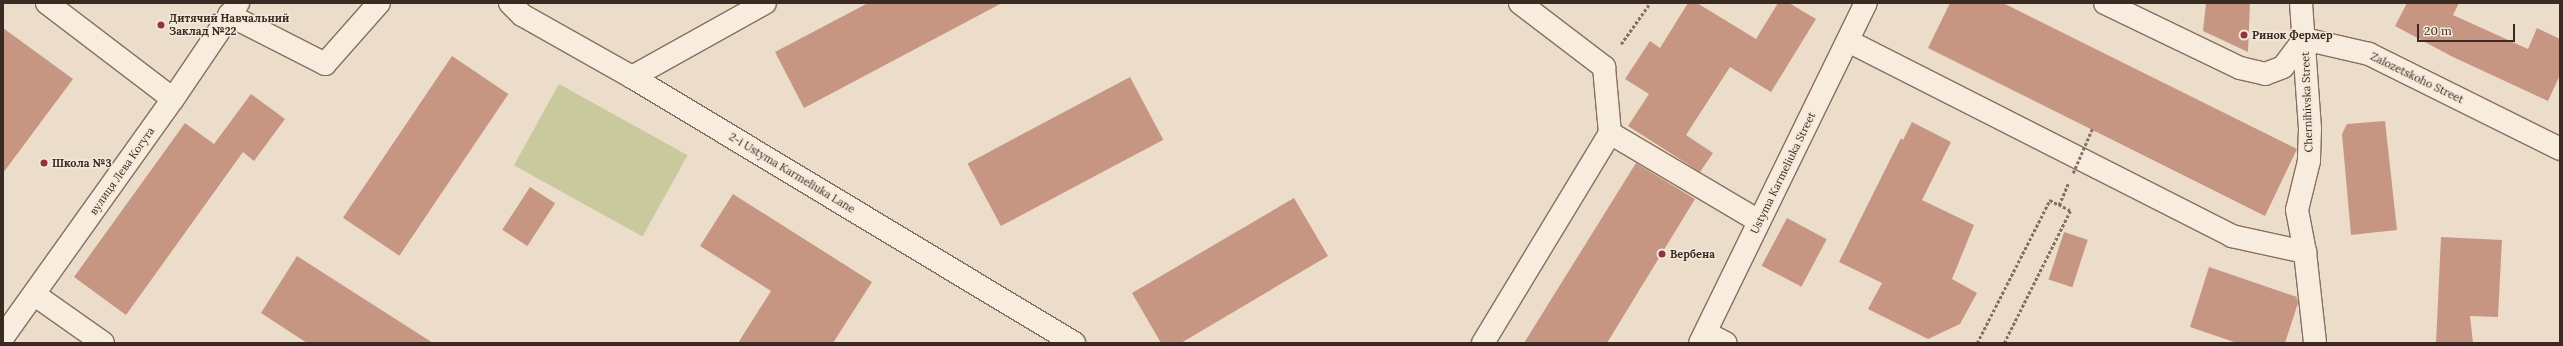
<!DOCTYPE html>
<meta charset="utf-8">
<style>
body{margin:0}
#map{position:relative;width:2563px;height:346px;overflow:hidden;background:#ecddca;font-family:Lora,serif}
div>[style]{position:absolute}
.green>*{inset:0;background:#c9c99e;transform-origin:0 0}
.building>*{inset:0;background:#c79683;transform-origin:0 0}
.path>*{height:2.5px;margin-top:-1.25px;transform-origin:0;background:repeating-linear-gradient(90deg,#876f5f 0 3px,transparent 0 5px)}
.roads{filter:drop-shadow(1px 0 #876f5f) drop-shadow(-1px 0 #876f5f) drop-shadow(0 1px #876f5f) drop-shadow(0 -1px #876f5f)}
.minor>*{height:22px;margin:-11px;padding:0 11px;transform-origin:11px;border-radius:11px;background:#f7ecdd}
.path-bridge>*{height:2.5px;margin-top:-1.25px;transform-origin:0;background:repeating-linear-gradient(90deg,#876f5f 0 3px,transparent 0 5px)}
.dots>*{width:11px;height:11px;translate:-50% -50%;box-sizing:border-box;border:2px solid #f4e8d9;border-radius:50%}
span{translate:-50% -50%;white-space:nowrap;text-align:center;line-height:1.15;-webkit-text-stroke:3px #f4e8d9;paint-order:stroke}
.poi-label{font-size:11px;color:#392a22;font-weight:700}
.left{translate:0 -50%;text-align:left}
.street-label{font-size:11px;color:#392a22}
.frame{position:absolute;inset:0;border:4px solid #392a22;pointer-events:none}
.scale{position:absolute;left:2417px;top:24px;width:98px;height:18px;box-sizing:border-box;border:2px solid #392a22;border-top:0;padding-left:5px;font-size:12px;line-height:14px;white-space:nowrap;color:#392a22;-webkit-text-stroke:3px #f4e8d9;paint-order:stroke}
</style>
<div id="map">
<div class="green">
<i style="left:559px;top:84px;width:147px;height:93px;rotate:29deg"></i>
</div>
<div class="building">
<i style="clip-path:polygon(868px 3px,1002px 3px,804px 108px,775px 52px)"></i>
<i style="clip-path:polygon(1688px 3px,1697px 3px,1756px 39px,1778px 3px,1789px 3px,1816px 19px,1771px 92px,1730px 67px,1686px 135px,1713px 153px,1700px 172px,1628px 126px,1649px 94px,1625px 79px,1650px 41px,1660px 48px)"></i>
<i style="clip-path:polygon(1950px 3px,2003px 3px,2297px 149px,2265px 216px,1928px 48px)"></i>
<i style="clip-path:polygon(2206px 3px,2250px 3px,2248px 52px,2203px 31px)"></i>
<i style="clip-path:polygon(2407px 3px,2459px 3px,2453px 15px,2528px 49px,2537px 28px,2560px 39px,2560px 75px,2548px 101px,2453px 57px,2395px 26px)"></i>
<i style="clip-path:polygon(3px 28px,73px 79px,3px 173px)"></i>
<i style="left:452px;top:56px;width:68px;height:195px;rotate:34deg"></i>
<i style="left:1130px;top:77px;width:71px;height:184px;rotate:62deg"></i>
<i style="clip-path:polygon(251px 94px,285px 119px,254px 161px,243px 152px,126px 315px,74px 277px,185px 123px,214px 144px)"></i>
<i style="clip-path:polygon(2385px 121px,2397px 230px,2351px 235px,2342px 134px,2347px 124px)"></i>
<i style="clip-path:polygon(1912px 122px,1951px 142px,1922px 200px,1974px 225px,1952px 279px,1977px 293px,1960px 324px,1928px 339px,1868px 309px,1882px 283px,1839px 262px,1901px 138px,1903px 140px)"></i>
<i style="clip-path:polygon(1636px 163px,1695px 199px,1607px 343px,1524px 343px)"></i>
<i style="left:530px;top:187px;width:30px;height:51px;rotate:33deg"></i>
<i style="clip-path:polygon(733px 194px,872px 282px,833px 343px,738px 343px,771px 291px,700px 246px)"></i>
<i style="clip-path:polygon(1294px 198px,1328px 256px,1181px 343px,1161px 343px,1132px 293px)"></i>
<i style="left:1787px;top:218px;width:45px;height:54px;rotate:28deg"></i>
<i style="left:2064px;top:232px;width:25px;height:50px;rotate:18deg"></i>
<i style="clip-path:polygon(2441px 237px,2502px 240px,2498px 317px,2470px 316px,2473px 343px,2436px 343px)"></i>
<i style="clip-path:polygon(297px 256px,433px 343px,307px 343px,261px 313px)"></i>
<i style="clip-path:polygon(2209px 267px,2297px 297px,2298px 303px,2285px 343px,2237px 343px,2190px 327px)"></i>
</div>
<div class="path">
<i style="left:1621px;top:44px;width:50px;rotate:-54.7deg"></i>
<i style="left:1977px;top:343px;width:161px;rotate:-63deg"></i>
<i style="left:2050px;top:200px;width:10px;rotate:29deg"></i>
<i style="left:2059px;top:205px;width:23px;rotate:-67deg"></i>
<i style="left:2004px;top:343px;width:148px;rotate:-63.4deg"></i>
<i style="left:2070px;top:211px;width:13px;rotate:-151deg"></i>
</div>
<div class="roads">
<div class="minor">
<i style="left:47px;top:3px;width:158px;rotate:37.3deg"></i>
<i style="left:510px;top:3px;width:17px;rotate:45deg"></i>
<i style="left:522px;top:15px;width:126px;rotate:29.4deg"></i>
<i style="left:632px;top:77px;width:516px;rotate:31.04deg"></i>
<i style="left:1520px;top:3px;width:106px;rotate:37.3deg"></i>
<i style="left:1604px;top:67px;width:66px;rotate:84.8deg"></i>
<i style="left:1610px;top:133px;width:173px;rotate:30.6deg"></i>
<i style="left:2105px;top:3px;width:150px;rotate:25.7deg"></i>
<i style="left:2240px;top:68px;width:26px;rotate:13deg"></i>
<i style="left:2265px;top:74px;width:19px;rotate:-21deg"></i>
<i style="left:2283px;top:67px;width:35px;rotate:-53deg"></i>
<i style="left:2304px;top:39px;width:67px;rotate:13deg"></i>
<i style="left:2369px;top:54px;width:213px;rotate:26.4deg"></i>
<i style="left:2301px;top:3px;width:126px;rotate:85.9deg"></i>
<i style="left:2310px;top:129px;width:32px;rotate:92deg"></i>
<i style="left:2309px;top:161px;width:50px;rotate:103.8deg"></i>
<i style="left:2297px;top:210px;width:43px;rotate:79.2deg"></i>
<i style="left:2305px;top:252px;width:92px;rotate:83.7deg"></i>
<i style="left:229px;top:15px;width:108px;rotate:27deg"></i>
<i style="left:325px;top:64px;width:81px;rotate:-48.5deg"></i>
<i style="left:1848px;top:41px;width:431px;rotate:26.9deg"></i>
<i style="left:2232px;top:236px;width:75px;rotate:12.4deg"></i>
<i style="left:632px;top:77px;width:152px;rotate:-29.1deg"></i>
<i style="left:35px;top:295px;width:83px;rotate:35.2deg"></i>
<i style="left:1706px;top:333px;width:22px;rotate:27deg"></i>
<i style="left:3px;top:337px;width:292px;rotate:-54.5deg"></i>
<i style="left:173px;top:99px;width:116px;rotate:-55.9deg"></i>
<i style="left:1483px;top:343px;width:245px;rotate:-58.8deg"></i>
<i style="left:1700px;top:343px;width:378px;rotate:-64deg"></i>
</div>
</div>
<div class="path-bridge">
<i style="left:2073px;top:173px;width:48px;rotate:-66.6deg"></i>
</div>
<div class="dots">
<i style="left:161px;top:25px;background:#913440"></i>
<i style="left:2244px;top:35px;background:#913440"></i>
<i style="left:44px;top:163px;background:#913440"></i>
<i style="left:1662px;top:254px;background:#913440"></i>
</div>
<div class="poi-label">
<span class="left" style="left:169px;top:25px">Дитячий Навчальний<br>Заклад №22</span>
<span class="left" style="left:2252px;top:35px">Ринок Фермер</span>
<span class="left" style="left:52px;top:163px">Школа №3</span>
<span class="left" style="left:1670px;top:254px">Вербена</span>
</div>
<div class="street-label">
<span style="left:2417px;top:78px;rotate:26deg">Zalozetskoho Street</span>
<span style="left:2307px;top:102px;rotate:-92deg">Chernihivska Street</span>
<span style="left:122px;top:171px;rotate:-55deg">вулиця Лева Когута</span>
<span style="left:792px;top:173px;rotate:31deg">2-i Ustyma Karmeliuka Lane</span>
<span style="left:1783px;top:173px;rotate:-64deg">Ustyma Karmeliuka Street</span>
</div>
<div class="frame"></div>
<div class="scale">20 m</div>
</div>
